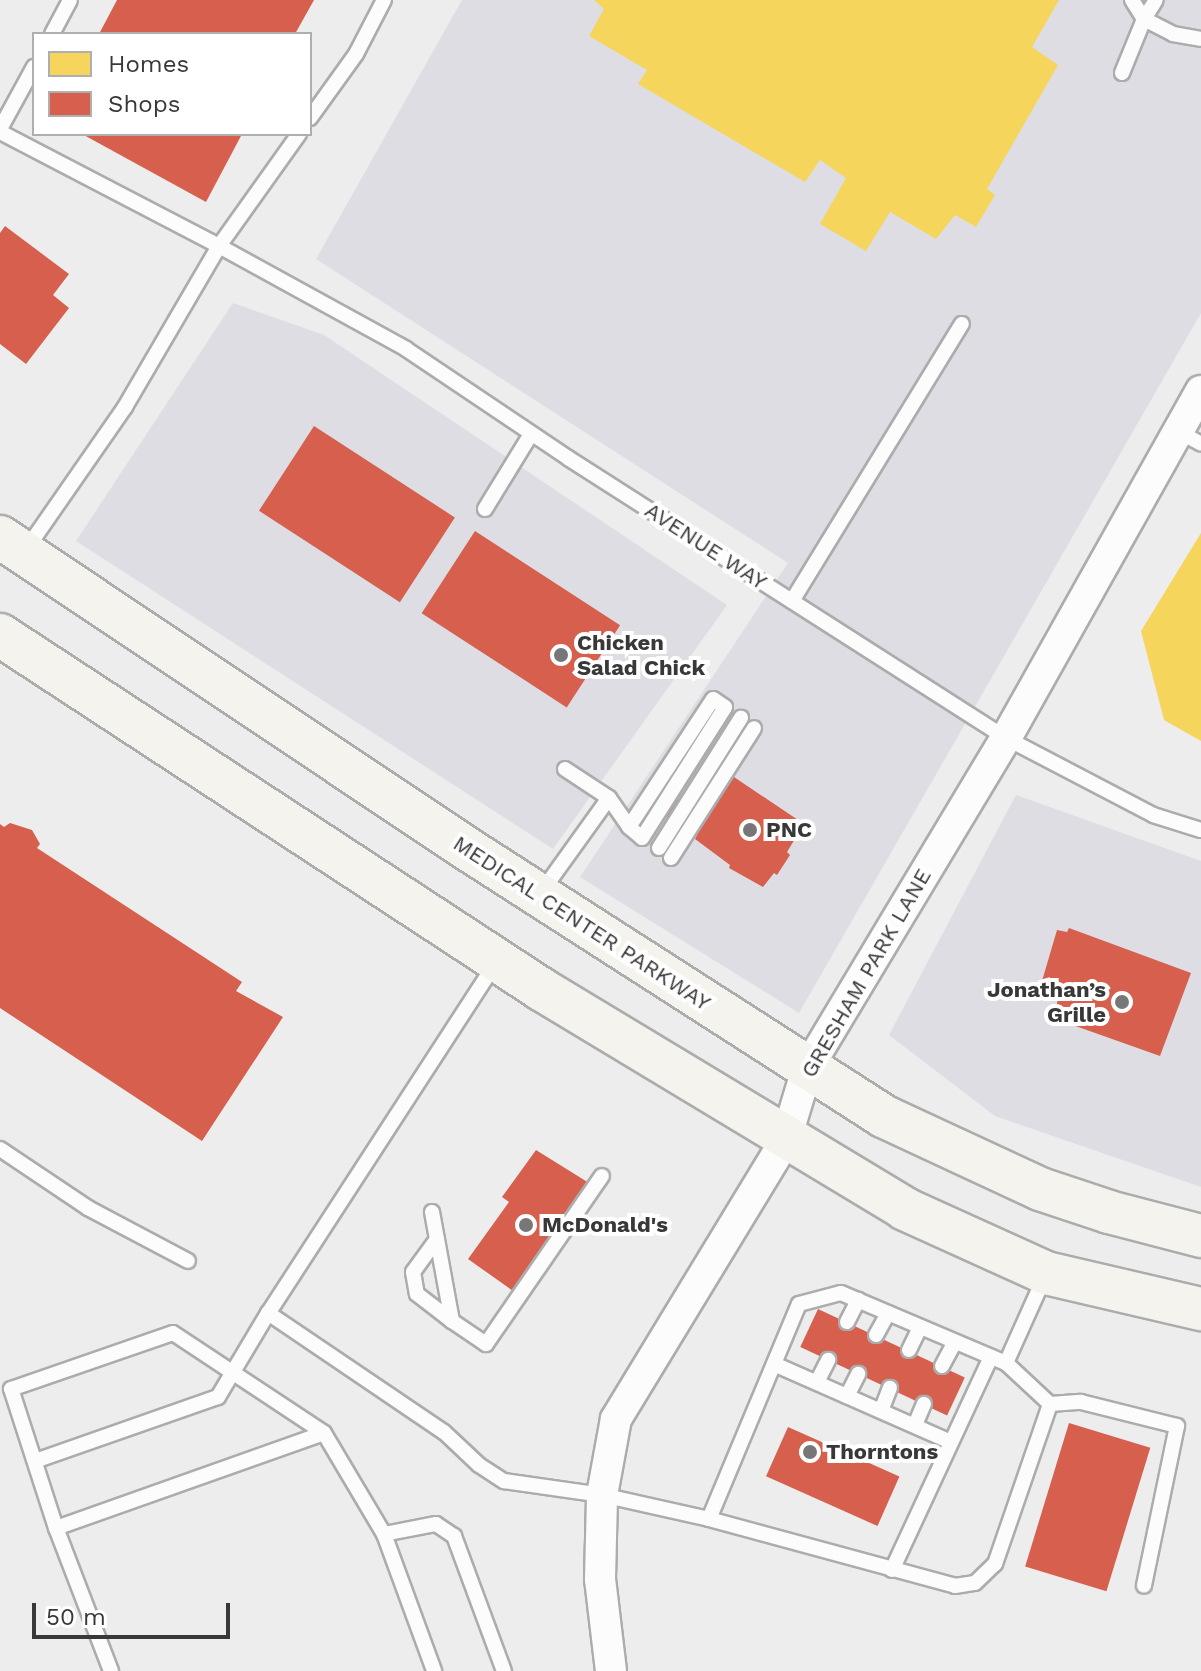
<!DOCTYPE html>
<meta charset="utf-8">
<style>
body{margin:0}
#map{position:relative;width:1201px;height:1671px;overflow:hidden;background:#ededee;font-family:"Work Sans",sans-serif}
div>[style]{position:absolute}
.built>*{inset:0;background:#dddde3}
.homes>*{inset:0;background:#f6d55c}
.shops>*{inset:0;background:#d6604d;transform-origin:0 0}
.roads{filter:drop-shadow(2px 0 #acacad) drop-shadow(-2px 0 #acacad) drop-shadow(0 2px #acacad) drop-shadow(0 -2px #acacad)}
.lane>*{height:14px;margin:-7px;padding:0 7px;transform-origin:7px;border-radius:7px;background:#fcfcfc}
.street>*{height:30px;margin:-15px;padding:0 15px;transform-origin:15px;border-radius:15px;background:#fcfcfc}
.secondary>*{height:42px;margin:-21px;padding:0 21px;transform-origin:21px;border-radius:21px;background:#f5f3ed}
.dots>*{width:22px;height:22px;translate:-50% -50%;box-sizing:border-box;border:4px solid #fff;border-radius:50%}
span{translate:-50% -50%;white-space:nowrap;text-align:center;line-height:1.15;-webkit-text-stroke:8px #fff;paint-order:stroke}
.street-label{font-size:22px;color:#383839}
.poi-label{font-size:22px;color:#383839;font-weight:700}
.left{translate:0 -50%;text-align:left}
.right{translate:-100% -50%;text-align:right}
.legend{position:absolute;left:32px;top:32px;width:280px;height:104px;box-sizing:border-box;background:#fff;border:2px solid #afafb0;margin:0;padding:10px 14px;list-style:none;font-size:24px;color:#383839}
.legend li{display:flex;align-items:center;gap:16px;height:40px}
.legend b{width:40px;border:2px solid #afafb0}
.scale{position:absolute;left:32px;top:1603px;width:198px;height:36px;box-sizing:border-box;border:4px solid #383839;border-top:0;padding-left:10px;font-size:24px;line-height:28px;white-space:nowrap;color:#383839;-webkit-text-stroke:6px #fff;paint-order:stroke}
</style>
<div id="map">
<div class="built">
<i style="clip-path:polygon(462px 0,1201px 0,1201px 313px,799px 1013px,580px 877px,788px 563px,316px 259px)"></i>
<i style="clip-path:polygon(233px 303px,324px 335px,727px 605px,553px 849px,76px 541px)"></i>
<i style="clip-path:polygon(1016px 795px,1201px 861px,1201px 1187px,995px 1116px,889px 1035px)"></i>
</div>
<div class="homes">
<i style="clip-path:polygon(594px 0,1059px 0,1032px 47px,1058px 65px,987px 189px,995px 195px,976px 227px,955px 215px,936px 239px,890px 212px,866px 251px,820px 224px,846px 178px,820px 160px,805px 182px,638px 84px,647px 70px,589px 36px,604px 9px)"></i>
<i style="clip-path:polygon(1201px 533px,1201px 741px,1164px 720px,1141px 631px)"></i>
</div>
<div class="shops">
<i style="clip-path:polygon(117px 0,314px 0,295px 34px,99px 34px)"></i>
<i style="clip-path:polygon(82px 134px,242px 134px,206px 202px)"></i>
<i style="clip-path:polygon(5px 226px,69px 274px,53px 295px,69px 308px,26px 364px,0 344px,0 233px)"></i>
<i style="left:314px;top:426px;width:168px;height:101px;rotate:33deg"></i>
<i style="left:475px;top:531px;width:173px;height:98px;rotate:33deg"></i>
<i style="clip-path:polygon(734px 777px,804px 824px,787px 852px,790px 855px,777px 875px,774px 873px,763px 887px,729px 868px,730px 865px,695px 839px,697px 835px,639px 799px,650px 782px,706px 818px)"></i>
<i style="clip-path:polygon(10px 823px,32px 830px,40px 844px,37px 848px,242px 982px,236px 991px,283px 1017px,202px 1141px,0 1008px,0 824px,4px 827px)"></i>
<i style="clip-path:polygon(1069px 928px,1191px 973px,1160px 1056px,1053px 1018px,1060px 992px,1042px 981px,1057px 930px,1067px 932px)"></i>
<i style="clip-path:polygon(536px 1150px,589px 1183px,513px 1291px,468px 1259px,509px 1202px,502px 1197px)"></i>
<i style="left:818px;top:1309px;width:162px;height:42px;rotate:25deg"></i>
<i style="left:1069px;top:1423px;width:85px;height:150px;rotate:17deg"></i>
<i style="left:788px;top:1427px;width:122px;height:54px;rotate:24deg"></i>
</div>
<div class="roads">
<div class="lane">
<i style="left:1132px;top:0;width:22px;rotate:58deg"></i>
<i style="left:1144px;top:19px;width:33px;rotate:27deg"></i>
<i style="left:1173px;top:34px;width:28px;rotate:10deg"></i>
<i style="left:52px;top:34px;width:38px;rotate:-62deg"></i>
<i style="left:1122px;top:73px;width:58px;rotate:-67.8deg"></i>
<i style="left:1144px;top:19px;width:22px;rotate:-58deg"></i>
<i style="left:310px;top:118px;width:79px;rotate:-54.3deg"></i>
<i style="left:356px;top:54px;width:61px;rotate:-62.6deg"></i>
<i style="left:0;top:129px;width:71px;rotate:-61.3deg"></i>
<i style="left:0;top:132px;width:247px;rotate:27.5deg"></i>
<i style="left:219px;top:246px;width:213px;rotate:28.8deg"></i>
<i style="left:406px;top:349px;width:195px;rotate:33.9deg"></i>
<i style="left:568px;top:458px;width:520px;rotate:32.59deg"></i>
<i style="left:1006px;top:738px;width:166px;rotate:27.6deg"></i>
<i style="left:1153px;top:815px;width:50px;rotate:17.4deg"></i>
<i style="left:1178px;top:431px;width:26px;rotate:29deg"></i>
<i style="left:485px;top:509px;width:88px;rotate:-58.5deg"></i>
<i style="left:25px;top:551px;width:175px;rotate:-55.2deg"></i>
<i style="left:125px;top:407px;width:186px;rotate:-59.7deg"></i>
<i style="left:219px;top:246px;width:138px;rotate:-54.5deg"></i>
<i style="left:792px;top:601px;width:325px;rotate:-58.5deg"></i>
<i style="left:565px;top:769px;width:53px;rotate:33.4deg"></i>
<i style="left:659px;top:848px;width:154px;rotate:-57.8deg"></i>
<i style="left:671px;top:858px;width:154px;rotate:-57.4deg"></i>
<i style="left:540px;top:894px;width:118px;rotate:-54.3deg"></i>
<i style="left:609px;top:798px;width:35px;rotate:55deg"></i>
<i style="left:629px;top:827px;width:17px;rotate:40deg"></i>
<i style="left:642px;top:838px;width:155px;rotate:-57.6deg"></i>
<i style="left:725px;top:707px;width:14px;rotate:-146deg"></i>
<i style="left:713px;top:699px;width:153px;rotate:123.3deg"></i>
<i style="left:495px;top:964px;width:416px;rotate:123deg"></i>
<i style="left:268px;top:1313px;width:212px;rotate:34.1deg"></i>
<i style="left:444px;top:1432px;width:48px;rotate:43.3deg"></i>
<i style="left:479px;top:1465px;width:30px;rotate:33deg"></i>
<i style="left:504px;top:1481px;width:99px;rotate:8.1deg"></i>
<i style="left:602px;top:1495px;width:110px;rotate:12.6deg"></i>
<i style="left:709px;top:1519px;width:233px;rotate:-67.3deg"></i>
<i style="left:799px;top:1304px;width:43px;rotate:-14.7deg"></i>
<i style="left:841px;top:1293px;width:179px;rotate:23deg"></i>
<i style="left:1006px;top:1363px;width:95px;rotate:-65.9deg"></i>
<i style="left:0;top:1149px;width:106px;rotate:33.8deg"></i>
<i style="left:88px;top:1208px;width:113px;rotate:27.9deg"></i>
<i style="left:432px;top:1212px;width:111px;rotate:79.6deg"></i>
<i style="left:452px;top:1321px;width:41px;rotate:34.1deg"></i>
<i style="left:486px;top:1344px;width:204px;rotate:-55.4deg"></i>
<i style="left:437px;top:1239px;width:41px;rotate:126deg"></i>
<i style="left:413px;top:1272px;width:22px;rotate:80deg"></i>
<i style="left:417px;top:1294px;width:44px;rotate:37.6deg"></i>
<i style="left:847px;top:1322px;width:25px;rotate:-63deg"></i>
<i style="left:876px;top:1335px;width:25px;rotate:-61deg"></i>
<i style="left:909px;top:1350px;width:25px;rotate:-64deg"></i>
<i style="left:774px;top:1364px;width:193px;rotate:23.8deg"></i>
<i style="left:942px;top:1366px;width:27px;rotate:-62deg"></i>
<i style="left:817px;top:1382px;width:25px;rotate:-63deg"></i>
<i style="left:847px;top:1396px;width:25px;rotate:-63deg"></i>
<i style="left:1050px;top:1404px;width:31px;rotate:-4deg"></i>
<i style="left:1081px;top:1402px;width:99px;rotate:14deg"></i>
<i style="left:1177px;top:1426px;width:163px;rotate:101.7deg"></i>
<i style="left:881px;top:1411px;width:25px;rotate:-69deg"></i>
<i style="left:915px;top:1425px;width:23px;rotate:-67deg"></i>
<i style="left:35px;top:1461px;width:194px;rotate:-19.3deg"></i>
<i style="left:218px;top:1397px;width:98px;rotate:-59.2deg"></i>
<i style="left:709px;top:1519px;width:255px;rotate:15.2deg"></i>
<i style="left:955px;top:1586px;width:20px;rotate:-9deg"></i>
<i style="left:975px;top:1583px;width:28px;rotate:-44deg"></i>
<i style="left:995px;top:1564px;width:169px;rotate:-71deg"></i>
<i style="left:1050px;top:1404px;width:60px;rotate:-137deg"></i>
<i style="left:56px;top:1528px;width:284px;rotate:-19.5deg"></i>
<i style="left:384px;top:1534px;width:53px;rotate:-10.9deg"></i>
<i style="left:436px;top:1524px;width:22px;rotate:34deg"></i>
<i style="left:454px;top:1536px;width:144px;rotate:69.7deg"></i>
<i style="left:892px;top:1570px;width:235px;rotate:-65.1deg"></i>
<i style="left:111px;top:1671px;width:153px;rotate:-111deg"></i>
<i style="left:56px;top:1528px;width:146px;rotate:-107.9deg"></i>
<i style="left:11px;top:1389px;width:171px;rotate:-19.1deg"></i>
<i style="left:173px;top:1333px;width:181px;rotate:33.5deg"></i>
<i style="left:324px;top:1433px;width:117px;rotate:59.3deg"></i>
<i style="left:384px;top:1534px;width:146px;rotate:69.9deg"></i>
</div>
<div class="street">
<i style="left:611px;top:1671px;width:93px;rotate:-96.8deg"></i>
<i style="left:600px;top:1579px;width:84px;rotate:-88.6deg"></i>
<i style="left:602px;top:1495px;width:77px;rotate:-79.6deg"></i>
<i style="left:616px;top:1419px;width:328px;rotate:-58.7deg"></i>
<i style="left:786px;top:1139px;width:73px;rotate:-73.3deg"></i>
<i style="left:807px;top:1069px;width:386px;rotate:-59deg"></i>
<i style="left:1006px;top:738px;width:398px;rotate:-60.7deg"></i>
</div>
<div class="secondary">
<i style="left:0;top:537px;width:564px;rotate:33.72deg"></i>
<i style="left:469px;top:850px;width:492px;rotate:32.7deg"></i>
<i style="left:883px;top:1116px;width:173px;rotate:24.9deg"></i>
<i style="left:1040px;top:1189px;width:73px;rotate:18.4deg"></i>
<i style="left:1109px;top:1212px;width:95px;rotate:14.6deg"></i>
<i style="left:0;top:635px;width:647px;rotate:33.2deg"></i>
<i style="left:541px;top:989px;width:425px;rotate:31.1deg"></i>
<i style="left:905px;top:1209px;width:155px;rotate:24.4deg"></i>
<i style="left:1046px;top:1273px;width:159px;rotate:13.1deg"></i>
</div>
</div>
<div class="dots">
<i style="left:561px;top:655px;background:#777778"></i>
<i style="left:750px;top:830px;background:#777778"></i>
<i style="left:1122px;top:1002px;background:#777778"></i>
<i style="left:526px;top:1225px;background:#777778"></i>
<i style="left:810px;top:1452px;background:#777778"></i>
</div>
<div class="street-label">
<span style="left:706px;top:546px;rotate:33deg">AVENUE WAY</span>
<span style="left:582px;top:923px;rotate:33deg">MEDICAL CENTER PARKWAY</span>
<span style="left:866px;top:973px;rotate:-60deg">GRESHAM PARK LANE</span>
</div>
<div class="poi-label">
<span class="left" style="left:577px;top:655px">Chicken<br>Salad Chick</span>
<span class="left" style="left:766px;top:830px">PNC</span>
<span class="right" style="left:1106px;top:1002px">Jonathan’s<br>Grille</span>
<span class="left" style="left:542px;top:1225px">McDonald's</span>
<span class="left" style="left:826px;top:1452px">Thorntons</span>
</div>
<ul class="legend">
<li><b style="height:22px;background:#f6d55c"></b>Homes</li>
<li><b style="height:22px;background:#d6604d"></b>Shops</li>
</ul>
<div class="scale">50 m</div>
</div>
